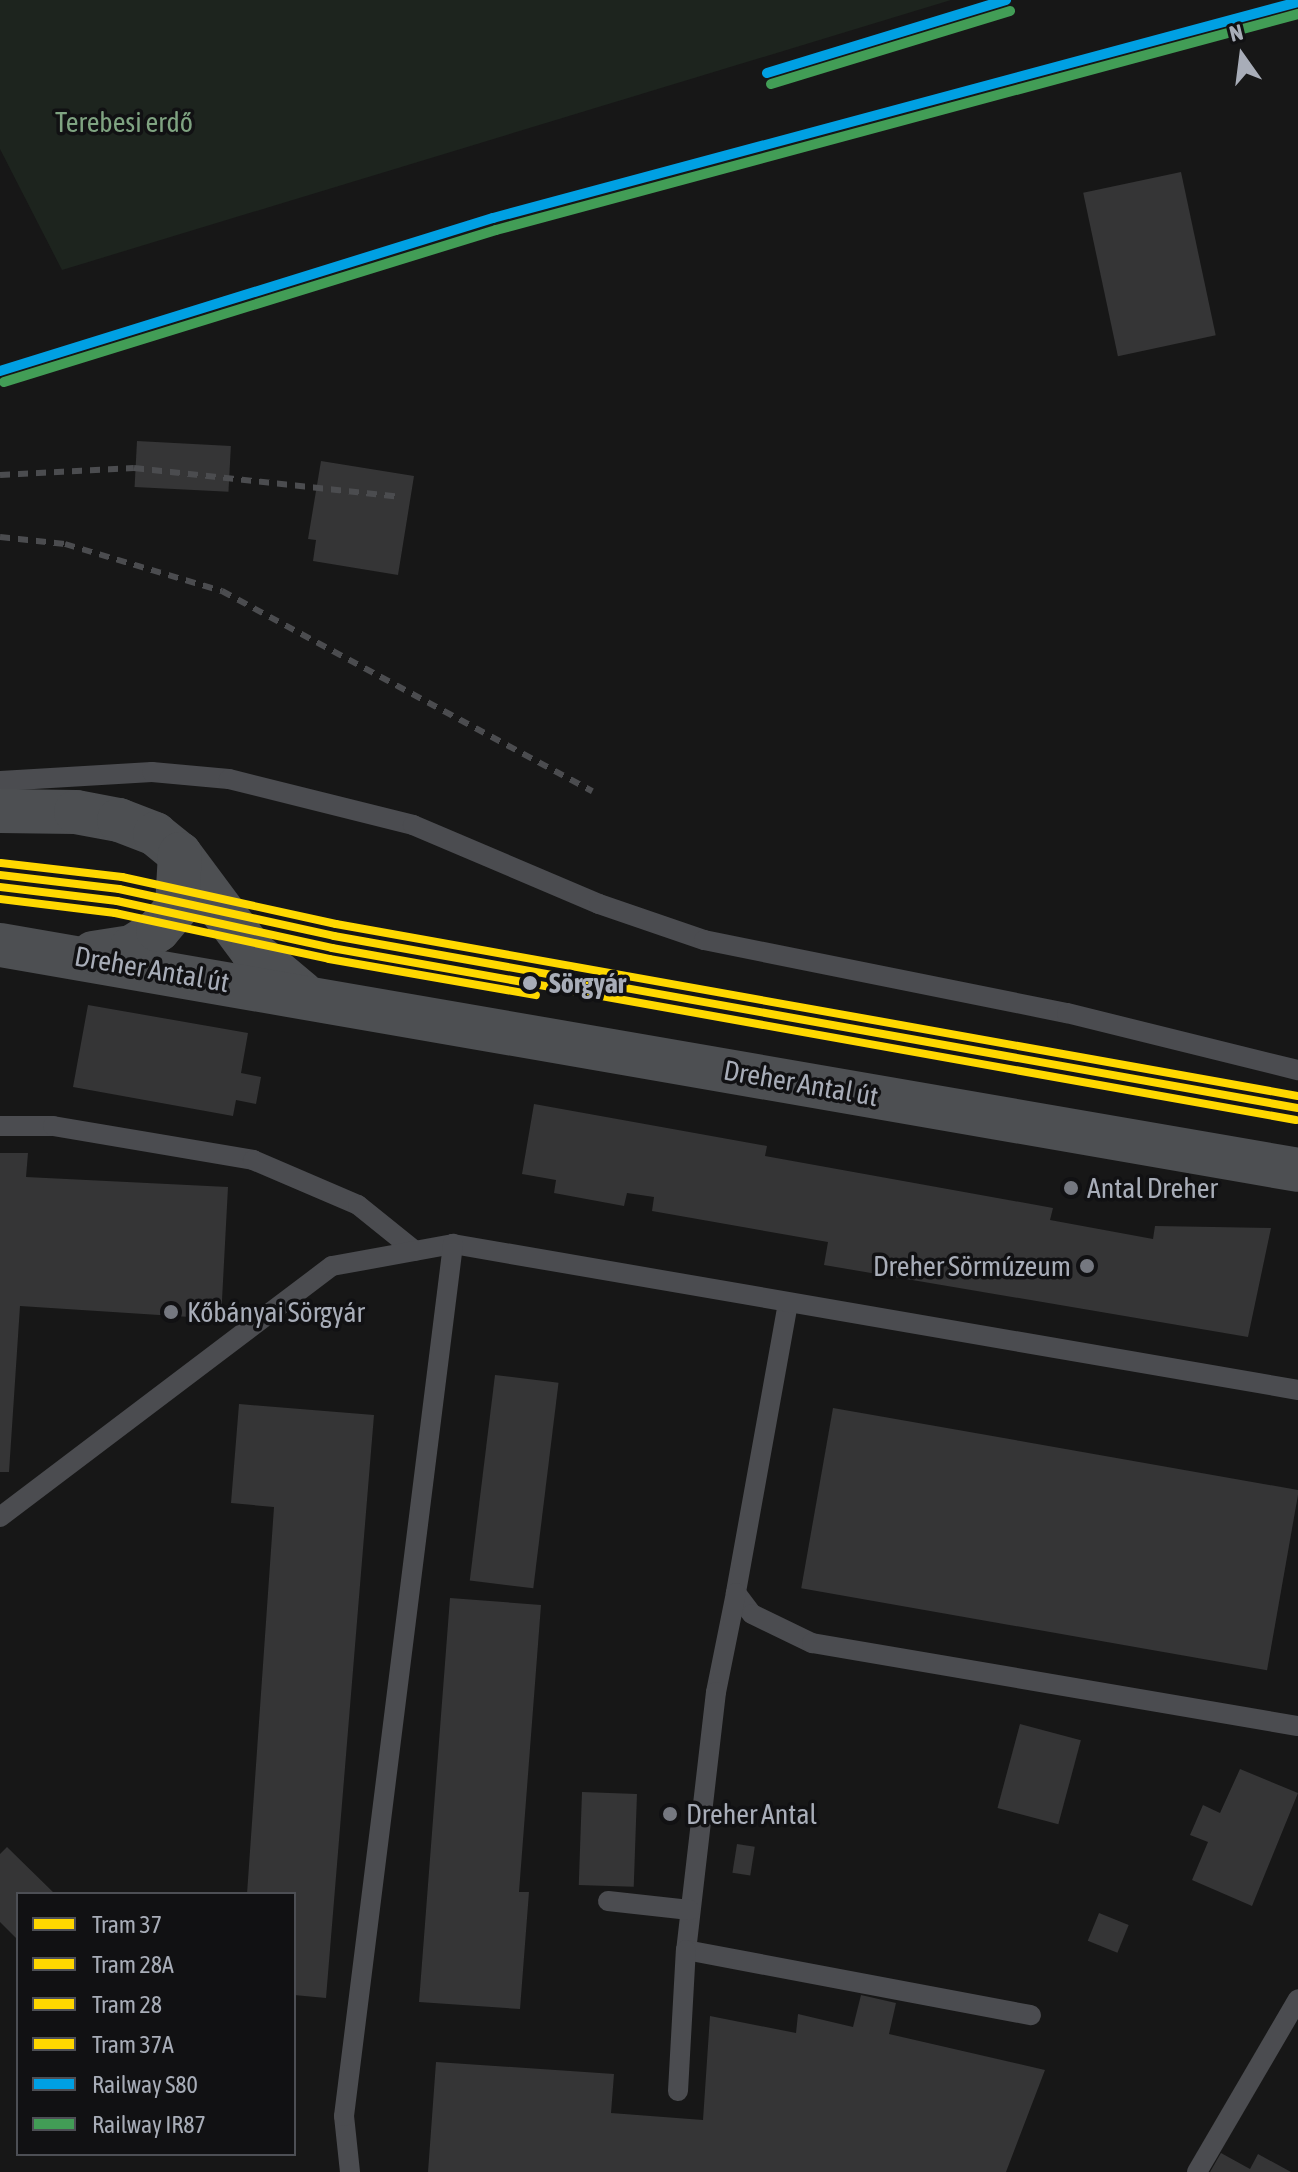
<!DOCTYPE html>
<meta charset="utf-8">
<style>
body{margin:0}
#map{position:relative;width:1298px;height:2172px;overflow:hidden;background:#171717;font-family:"Asap Condensed",sans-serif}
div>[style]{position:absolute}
.green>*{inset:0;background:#1d241e}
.building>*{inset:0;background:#353536;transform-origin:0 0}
.lane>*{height:20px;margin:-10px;padding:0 10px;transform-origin:10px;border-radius:10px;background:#4b4c50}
.primary>*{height:44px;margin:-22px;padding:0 22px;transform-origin:22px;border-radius:22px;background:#4d4f52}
.rail>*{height:6px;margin-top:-3px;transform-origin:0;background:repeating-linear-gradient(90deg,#4b4c4f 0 10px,transparent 0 18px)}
.rail-1>*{height:10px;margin:-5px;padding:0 5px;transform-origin:5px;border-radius:5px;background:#00a0e3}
.rail-2>*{height:10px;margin:-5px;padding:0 5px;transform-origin:5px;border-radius:5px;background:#429d56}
.tram-1>*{height:8px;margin:-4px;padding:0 4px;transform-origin:4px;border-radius:4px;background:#ffd800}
.tram-2>*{height:8px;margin:-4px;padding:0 4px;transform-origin:4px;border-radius:4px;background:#ffd800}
.tram-3>*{height:8px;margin:-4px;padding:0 4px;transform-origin:4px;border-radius:4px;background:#ffd800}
.tram-4>*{height:8px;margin:-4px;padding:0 4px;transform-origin:4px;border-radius:4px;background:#ffd800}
.dots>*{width:22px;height:22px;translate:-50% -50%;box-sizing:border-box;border:4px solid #111113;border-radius:50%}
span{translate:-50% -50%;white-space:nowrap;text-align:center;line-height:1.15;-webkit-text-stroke:7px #111113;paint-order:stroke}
.park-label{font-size:28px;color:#7fa381}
.street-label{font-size:28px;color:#a8adb8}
.stop-label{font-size:28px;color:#a8adb8;font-weight:700}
.left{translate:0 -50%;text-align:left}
.poi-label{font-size:28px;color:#a8adb8}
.right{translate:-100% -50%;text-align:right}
.legend{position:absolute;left:16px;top:1892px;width:280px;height:264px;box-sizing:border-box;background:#111113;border:2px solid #4d4f55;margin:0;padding:10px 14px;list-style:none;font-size:24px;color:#a8adb8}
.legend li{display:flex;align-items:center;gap:16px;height:40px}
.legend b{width:40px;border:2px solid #4d4f55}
.north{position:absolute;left:1202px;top:16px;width:80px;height:80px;-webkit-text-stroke:6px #111113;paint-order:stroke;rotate:346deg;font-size:22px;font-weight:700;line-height:32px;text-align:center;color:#a8adb8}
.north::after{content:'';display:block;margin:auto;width:28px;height:36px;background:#a8adb8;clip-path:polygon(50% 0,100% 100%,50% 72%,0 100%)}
</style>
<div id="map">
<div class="green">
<i style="clip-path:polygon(0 0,951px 0,62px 270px,0 149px)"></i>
</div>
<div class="building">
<i style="left:1181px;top:172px;width:167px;height:100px;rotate:78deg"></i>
<i style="left:137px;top:441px;width:94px;height:46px;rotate:3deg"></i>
<i style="clip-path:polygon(321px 461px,414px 476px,398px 575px,313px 561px,316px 540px,308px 539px)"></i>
<i style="clip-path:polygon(88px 1005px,248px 1033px,241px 1073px,261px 1077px,256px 1104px,236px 1100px,233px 1116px,73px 1087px)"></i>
<i style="clip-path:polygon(534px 1104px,767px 1146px,765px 1156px,1053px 1208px,1050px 1220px,1153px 1239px,1155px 1226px,1271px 1228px,1248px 1337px,824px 1265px,828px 1242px,652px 1211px,654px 1197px,627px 1193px,624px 1206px,554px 1193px,556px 1180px,522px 1174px)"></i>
<i style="clip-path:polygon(0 1153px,28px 1153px,26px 1177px,228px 1187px,221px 1319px,20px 1306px,9px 1472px,0 1472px)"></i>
<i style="left:495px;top:1375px;width:64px;height:207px;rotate:7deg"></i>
<i style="clip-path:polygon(239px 1404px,374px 1415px,326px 1998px,294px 1995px,294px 1894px,247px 1894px,274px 1507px,231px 1503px)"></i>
<i style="left:833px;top:1408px;width:473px;height:183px;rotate:10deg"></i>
<i style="clip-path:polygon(450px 1598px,541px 1605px,519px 1892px,529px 1892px,520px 2009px,419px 2002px)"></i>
<i style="left:1020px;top:1724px;width:63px;height:87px;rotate:15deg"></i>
<i style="clip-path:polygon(1240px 1769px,1298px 1793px,1252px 1906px,1192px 1880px,1208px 1842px,1190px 1835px,1203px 1805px,1220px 1813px)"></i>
<i style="left:582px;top:1792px;width:55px;height:93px;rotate:2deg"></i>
<i style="left:737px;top:1844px;width:18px;height:29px;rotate:9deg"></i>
<i style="clip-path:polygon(7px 1847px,55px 1894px,18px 1894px,18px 1940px,0 1922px,0 1854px)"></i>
<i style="left:1099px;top:1913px;width:32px;height:30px;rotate:22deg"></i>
<i style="clip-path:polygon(861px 1995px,896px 2003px,889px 2034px,1045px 2070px,1006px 2172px,428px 2172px,436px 2062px,614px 2074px,611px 2113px,703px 2120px,710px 2016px,796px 2033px,798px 2014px,853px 2027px)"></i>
<i style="clip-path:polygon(1221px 2153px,1250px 2169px,1258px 2154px,1291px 2172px,1210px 2172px)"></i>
</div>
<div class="lane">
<i style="left:0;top:781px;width:152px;rotate:-3.4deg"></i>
<i style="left:152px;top:772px;width:77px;rotate:5.2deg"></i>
<i style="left:229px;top:779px;width:190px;rotate:14deg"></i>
<i style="left:413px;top:825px;width:202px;rotate:23deg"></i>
<i style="left:599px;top:904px;width:111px;rotate:18.9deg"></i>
<i style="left:704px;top:940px;width:370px;rotate:11.4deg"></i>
<i style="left:1067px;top:1013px;width:238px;rotate:13.9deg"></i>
<i style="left:0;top:1126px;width:53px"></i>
<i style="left:53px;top:1126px;width:203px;rotate:9.6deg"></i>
<i style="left:253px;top:1160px;width:114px;rotate:23.2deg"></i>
<i style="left:358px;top:1205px;width:73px;rotate:38.9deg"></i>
<i style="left:788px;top:1303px;width:295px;rotate:100.2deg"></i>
<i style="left:736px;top:1593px;width:26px;rotate:53deg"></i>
<i style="left:752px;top:1614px;width:67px;rotate:25.8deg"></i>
<i style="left:812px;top:1643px;width:493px;rotate:9.7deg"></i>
<i style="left:0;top:1517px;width:416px;rotate:-37.1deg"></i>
<i style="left:332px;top:1266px;width:123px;rotate:-10.3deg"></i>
<i style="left:453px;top:1244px;width:858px;rotate:9.8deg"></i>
<i style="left:736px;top:1593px;width:101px;rotate:101.4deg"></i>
<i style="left:716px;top:1692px;width:260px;rotate:96.6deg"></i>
<i style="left:686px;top:1950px;width:351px;rotate:10.7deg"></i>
<i style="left:608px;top:1901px;width:82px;rotate:6.3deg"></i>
<i style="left:678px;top:2091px;width:141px;rotate:-86.8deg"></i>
<i style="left:350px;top:2172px;width:56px;rotate:-96.1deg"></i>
<i style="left:344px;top:2116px;width:879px;rotate:-82.87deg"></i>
<i style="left:1197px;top:2172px;width:200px;rotate:-59.7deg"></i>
</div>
<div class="primary">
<i style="left:0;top:811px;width:76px;rotate:0.8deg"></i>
<i style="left:76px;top:812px;width:44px;rotate:10.5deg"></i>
<i style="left:119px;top:820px;width:39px;rotate:21deg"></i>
<i style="left:155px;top:834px;width:32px;rotate:39deg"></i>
<i style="left:180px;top:854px;width:121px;rotate:53.4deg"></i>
<i style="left:252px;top:951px;width:65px;rotate:40deg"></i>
<i style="left:0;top:945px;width:1317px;rotate:9.83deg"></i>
<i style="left:93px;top:953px;width:39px;rotate:-9deg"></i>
<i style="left:132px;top:947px;width:31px;rotate:-33deg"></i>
<i style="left:158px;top:930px;width:30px;rotate:-50deg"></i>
<i style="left:177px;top:907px;width:53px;rotate:-86.8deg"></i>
</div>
<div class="rail">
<i style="left:0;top:475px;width:134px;rotate:-3deg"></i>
<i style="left:134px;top:468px;width:269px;rotate:6.2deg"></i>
<i style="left:0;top:537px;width:65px;rotate:6.1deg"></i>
<i style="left:65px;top:544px;width:164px;rotate:16.7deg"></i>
<i style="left:222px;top:591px;width:421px;rotate:28.4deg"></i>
</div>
<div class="rail-1">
<i style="left:767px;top:73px;width:250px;rotate:-17deg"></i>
<i style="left:0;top:371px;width:516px;rotate:-17.24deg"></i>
<i style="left:493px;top:218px;width:833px;rotate:-15.02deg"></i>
</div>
<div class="rail-2">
<i style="left:771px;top:84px;width:250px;rotate:-17deg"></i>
<i style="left:4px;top:382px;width:515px;rotate:-17.17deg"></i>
<i style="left:496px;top:230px;width:831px;rotate:-15.07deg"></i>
</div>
<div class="tram-1">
<i style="left:0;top:875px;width:120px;rotate:6.7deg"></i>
<i style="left:119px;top:889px;width:220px;rotate:12.3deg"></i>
<i style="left:334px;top:936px;width:979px;rotate:10.12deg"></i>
</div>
<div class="tram-2">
<i style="left:0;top:887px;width:118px;rotate:6.8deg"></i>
<i style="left:117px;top:901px;width:220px;rotate:12.3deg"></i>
<i style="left:332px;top:948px;width:979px;rotate:10.12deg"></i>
</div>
<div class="tram-3">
<i style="left:1px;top:863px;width:122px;rotate:6.6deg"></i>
<i style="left:122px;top:877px;width:219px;rotate:12.4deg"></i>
<i style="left:336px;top:924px;width:977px;rotate:10.14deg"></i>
</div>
<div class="tram-4">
<i style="left:0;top:899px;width:116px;rotate:6.9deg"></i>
<i style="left:115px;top:913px;width:219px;rotate:12.1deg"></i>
<i style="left:329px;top:959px;width:210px;rotate:9.9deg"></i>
</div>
<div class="dots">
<i style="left:530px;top:983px;background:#a8adb8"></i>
<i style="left:1071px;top:1188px;background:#757880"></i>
<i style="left:1087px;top:1266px;background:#757880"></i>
<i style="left:171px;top:1312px;background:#757880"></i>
<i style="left:670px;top:1814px;background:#757880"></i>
</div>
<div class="park-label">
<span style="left:124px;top:122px">Terebesi erdő</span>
</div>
<div class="street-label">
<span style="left:152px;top:969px;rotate:10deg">Dreher Antal út</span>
<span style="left:801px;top:1083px;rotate:10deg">Dreher Antal út</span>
</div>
<div class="stop-label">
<span class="left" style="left:549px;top:983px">Sörgyár</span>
</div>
<div class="poi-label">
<span class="left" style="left:1087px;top:1188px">Antal Dreher</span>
<span class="right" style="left:1071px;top:1266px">Dreher Sörmúzeum</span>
<span class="left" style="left:187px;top:1312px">Kőbányai Sörgyár</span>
<span class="left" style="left:686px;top:1814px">Dreher Antal</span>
</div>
<ul class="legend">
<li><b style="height:10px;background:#ffd800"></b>Tram 37</li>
<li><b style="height:10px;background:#ffd800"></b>Tram 28A</li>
<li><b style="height:10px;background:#ffd800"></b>Tram 28</li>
<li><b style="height:10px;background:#ffd800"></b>Tram 37A</li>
<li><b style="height:10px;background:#00a0e3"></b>Railway S80</li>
<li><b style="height:10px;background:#429d56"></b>Railway IR87</li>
</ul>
<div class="north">N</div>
</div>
